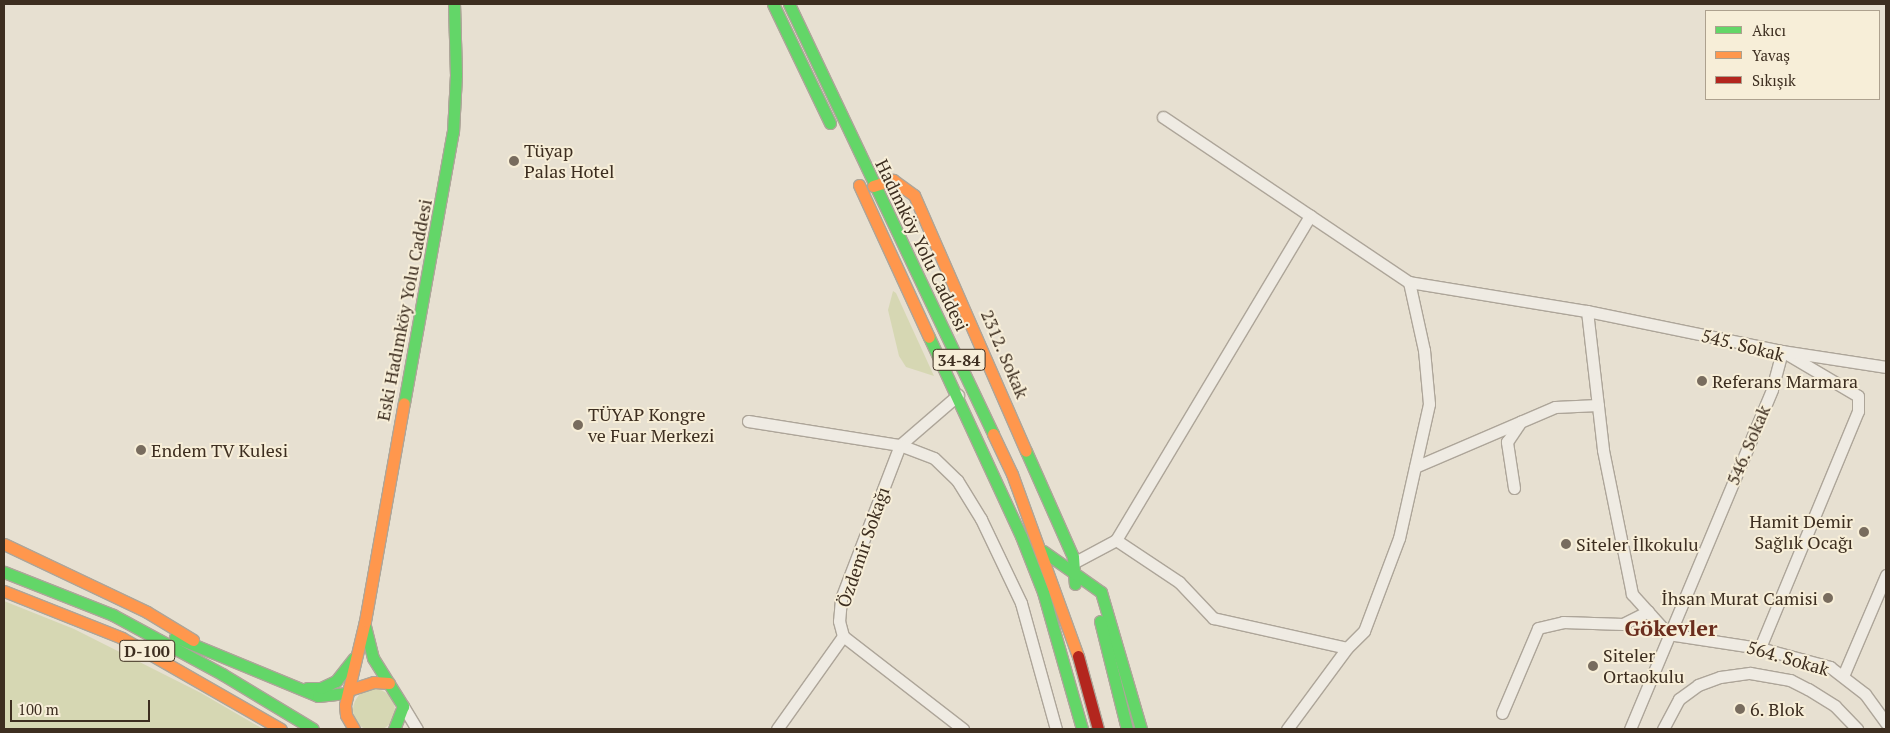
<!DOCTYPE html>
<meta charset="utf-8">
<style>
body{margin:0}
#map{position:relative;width:1890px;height:733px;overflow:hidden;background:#e7e0d1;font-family:"PT Serif",serif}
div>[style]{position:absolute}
.green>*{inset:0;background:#d6d7b3}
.round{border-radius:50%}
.roads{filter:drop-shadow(1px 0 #ada599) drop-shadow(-1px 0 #ada599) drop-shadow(0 1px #ada599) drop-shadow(0 -1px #ada599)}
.street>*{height:11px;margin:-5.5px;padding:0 5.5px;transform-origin:5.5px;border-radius:5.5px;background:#efebe3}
.fast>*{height:11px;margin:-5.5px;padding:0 5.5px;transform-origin:5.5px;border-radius:5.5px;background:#63d668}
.slow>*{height:11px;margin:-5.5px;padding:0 5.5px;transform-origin:5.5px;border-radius:5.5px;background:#ff974d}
.jam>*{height:11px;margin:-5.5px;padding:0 5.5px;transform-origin:5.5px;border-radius:5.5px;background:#b3261e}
.dots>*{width:14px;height:14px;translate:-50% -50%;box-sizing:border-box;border:2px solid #f7eed8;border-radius:50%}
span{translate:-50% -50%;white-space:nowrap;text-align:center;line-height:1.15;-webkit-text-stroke:4px #f7eed8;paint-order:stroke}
.shield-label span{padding:1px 4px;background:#f7eed8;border:1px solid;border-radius:4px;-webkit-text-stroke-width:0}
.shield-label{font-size:16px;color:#3d2e20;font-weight:700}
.poi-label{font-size:18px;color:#3d2e20}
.left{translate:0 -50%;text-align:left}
.right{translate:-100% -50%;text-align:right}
.street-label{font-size:18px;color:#3d2e20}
.district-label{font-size:22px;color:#6b2e1e;font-weight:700}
.frame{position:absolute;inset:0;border:5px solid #3d2e20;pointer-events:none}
.legend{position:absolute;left:1705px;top:10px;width:175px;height:90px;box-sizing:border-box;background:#f7eed8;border:1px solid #ada18e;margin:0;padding:6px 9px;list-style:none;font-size:15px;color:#3d2e20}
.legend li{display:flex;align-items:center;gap:10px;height:25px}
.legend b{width:25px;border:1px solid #ada18e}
.scale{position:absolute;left:10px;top:700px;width:140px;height:22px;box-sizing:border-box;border:2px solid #3d2e20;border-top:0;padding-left:6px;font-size:15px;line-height:18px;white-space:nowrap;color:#3d2e20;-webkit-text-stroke:4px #f7eed8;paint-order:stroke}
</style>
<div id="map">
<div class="green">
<i style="clip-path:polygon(893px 291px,896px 293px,934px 376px,906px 367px,899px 356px,888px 310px)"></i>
<i style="clip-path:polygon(4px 601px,74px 629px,201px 693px,263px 729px,4px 729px)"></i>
<i class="round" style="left:353px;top:689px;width:42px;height:42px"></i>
</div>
<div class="roads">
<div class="street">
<i style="left:1163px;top:117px;width:296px;rotate:33.9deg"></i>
<i style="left:1409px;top:282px;width:70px;rotate:77.6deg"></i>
<i style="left:1424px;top:350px;width:54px;rotate:84.7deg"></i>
<i style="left:1429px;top:404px;width:137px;rotate:102.6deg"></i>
<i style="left:1399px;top:538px;width:99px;rotate:110.6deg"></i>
<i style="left:1364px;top:631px;width:24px;rotate:135deg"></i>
<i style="left:1409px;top:282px;width:180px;rotate:9.3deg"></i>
<i style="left:1587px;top:311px;width:140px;rotate:83.4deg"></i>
<i style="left:1603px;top:450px;width:147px;rotate:78.6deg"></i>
<i style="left:1632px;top:594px;width:54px;rotate:48deg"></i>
<i style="left:1587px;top:311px;width:199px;rotate:11.6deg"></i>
<i style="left:1782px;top:351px;width:88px;rotate:30.6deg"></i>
<i style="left:1858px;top:396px;width:15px;rotate:90deg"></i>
<i style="left:1858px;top:411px;width:256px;rotate:112.5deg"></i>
<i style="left:958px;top:395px;width:77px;rotate:139.2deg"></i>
<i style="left:900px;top:445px;width:165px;rotate:111deg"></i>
<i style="left:841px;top:599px;width:22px;rotate:95deg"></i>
<i style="left:839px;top:621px;width:16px;rotate:75deg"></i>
<i style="left:843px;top:636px;width:152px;rotate:37.8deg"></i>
<i style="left:748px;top:421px;width:154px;rotate:9deg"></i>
<i style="left:900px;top:445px;width:36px;rotate:21deg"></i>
<i style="left:934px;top:458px;width:32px;rotate:44deg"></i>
<i style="left:957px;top:480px;width:46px;rotate:58.4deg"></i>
<i style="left:981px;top:519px;width:93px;rotate:64.5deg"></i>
<i style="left:1021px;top:603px;width:131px;rotate:74.5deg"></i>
<i style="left:1415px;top:467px;width:152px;rotate:-23.2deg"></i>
<i style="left:1555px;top:407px;width:43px;rotate:-2.7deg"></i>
<i style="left:1514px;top:488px;width:47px;rotate:-98.7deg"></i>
<i style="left:1507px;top:442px;width:25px;rotate:-56deg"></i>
<i style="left:1116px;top:540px;width:76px;rotate:33.7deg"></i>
<i style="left:1179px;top:582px;width:50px;rotate:46.6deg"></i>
<i style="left:1213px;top:618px;width:137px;rotate:12.6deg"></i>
<i style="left:1347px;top:648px;width:101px;rotate:126.5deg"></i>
<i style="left:1075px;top:562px;width:47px;rotate:-28.2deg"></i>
<i style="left:1116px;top:540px;width:378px;rotate:-59.1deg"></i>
<i style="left:1668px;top:634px;width:93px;rotate:8.7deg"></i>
<i style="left:1760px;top:648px;width:73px;rotate:15.2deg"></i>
<i style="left:1830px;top:667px;width:44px;rotate:37.6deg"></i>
<i style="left:1865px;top:694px;width:36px;rotate:54deg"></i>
<i style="left:1843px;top:676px;width:110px;rotate:-66.9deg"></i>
<i style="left:403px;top:706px;width:27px;rotate:59deg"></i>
<i style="left:1502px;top:713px;width:92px;rotate:-67deg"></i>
<i style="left:1538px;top:628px;width:26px;rotate:-13deg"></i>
<i style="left:1563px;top:622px;width:60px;rotate:1.9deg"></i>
<i style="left:1623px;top:624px;width:28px;rotate:-27deg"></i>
<i style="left:777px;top:729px;width:114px;rotate:-54.6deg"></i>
<i style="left:1630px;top:729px;width:368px;rotate:-67.3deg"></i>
<i style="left:1772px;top:389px;width:39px;rotate:-75deg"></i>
<i style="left:1782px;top:351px;width:105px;rotate:8.7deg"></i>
<i style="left:1663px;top:729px;width:34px;rotate:-62deg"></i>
<i style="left:1679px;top:699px;width:24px;rotate:-36deg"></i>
<i style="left:1698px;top:685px;width:23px;rotate:-20deg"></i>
<i style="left:1720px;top:677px;width:30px;rotate:-8deg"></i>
<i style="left:1750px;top:673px;width:41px;rotate:9.9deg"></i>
<i style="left:1790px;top:680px;width:20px;rotate:27deg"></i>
<i style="left:1808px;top:689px;width:32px;rotate:32deg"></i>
<i style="left:1835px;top:706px;width:32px;rotate:46deg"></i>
</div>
<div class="fast">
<i style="left:773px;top:4px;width:132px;rotate:64.4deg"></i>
<i style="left:789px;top:4px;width:476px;rotate:64.6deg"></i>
<i style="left:929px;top:337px;width:219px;rotate:65.2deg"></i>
<i style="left:1021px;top:536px;width:60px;rotate:68.6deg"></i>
<i style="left:1043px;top:592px;width:142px;rotate:74.1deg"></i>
<i style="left:404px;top:403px;width:275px;rotate:-79.8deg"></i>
<i style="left:453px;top:132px;width:57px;rotate:-87deg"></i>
<i style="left:456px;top:75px;width:71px;rotate:-91.6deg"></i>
<i style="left:1026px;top:451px;width:116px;rotate:66.1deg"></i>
<i style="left:1073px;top:557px;width:27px;rotate:86deg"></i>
<i style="left:1043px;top:551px;width:71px;rotate:35.3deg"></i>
<i style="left:1101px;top:592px;width:143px;rotate:73.7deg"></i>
<i style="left:4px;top:572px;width:117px;rotate:21.5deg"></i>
<i style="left:113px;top:615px;width:124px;rotate:28.4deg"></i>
<i style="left:222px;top:674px;width:106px;rotate:31.1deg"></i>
<i style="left:1100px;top:621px;width:111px;rotate:76deg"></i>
<i style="left:365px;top:626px;width:33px;rotate:76deg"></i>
<i style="left:373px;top:658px;width:57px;rotate:58deg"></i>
<i style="left:403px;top:706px;width:25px;rotate:111deg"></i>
<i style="left:175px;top:637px;width:155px;rotate:22.4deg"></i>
<i style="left:318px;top:696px;width:30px;rotate:-6deg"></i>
<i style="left:307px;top:688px;width:14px"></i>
<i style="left:321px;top:688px;width:17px;rotate:-25deg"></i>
<i style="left:336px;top:681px;width:29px;rotate:-52deg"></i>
</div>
<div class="slow">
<i style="left:859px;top:185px;width:167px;rotate:65.3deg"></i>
<i style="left:873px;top:186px;width:21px;rotate:-17deg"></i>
<i style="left:893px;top:180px;width:26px;rotate:36deg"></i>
<i style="left:914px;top:195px;width:279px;rotate:66.4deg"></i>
<i style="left:993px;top:434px;width:44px;rotate:64.6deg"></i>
<i style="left:1012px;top:474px;width:194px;rotate:70.1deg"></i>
<i style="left:4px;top:544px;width:158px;rotate:25.4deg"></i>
<i style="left:147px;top:612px;width:54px;rotate:31.3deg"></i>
<i style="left:4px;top:591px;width:127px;rotate:21.7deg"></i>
<i style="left:122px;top:638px;width:183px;rotate:29.8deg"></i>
<i style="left:349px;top:690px;width:26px;rotate:-18deg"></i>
<i style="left:374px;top:682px;width:15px;rotate:4deg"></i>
<i style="left:354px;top:729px;width:16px;rotate:-120deg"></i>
<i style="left:346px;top:715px;width:10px;rotate:-96deg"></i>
<i style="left:345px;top:705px;width:86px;rotate:-76.6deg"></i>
<i style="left:365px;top:621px;width:221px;rotate:-79.9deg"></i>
</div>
<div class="jam">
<i style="left:1078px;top:656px;width:76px;rotate:74.7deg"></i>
</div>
</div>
<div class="dots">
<i style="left:514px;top:161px;background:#786c5e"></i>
<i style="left:1702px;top:381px;background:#786c5e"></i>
<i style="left:578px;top:425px;background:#786c5e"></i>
<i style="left:141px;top:450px;background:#786c5e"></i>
<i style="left:1864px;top:532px;background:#786c5e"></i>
<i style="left:1566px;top:544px;background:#786c5e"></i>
<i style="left:1828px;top:598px;background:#786c5e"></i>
<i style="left:1593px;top:666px;background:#786c5e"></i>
<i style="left:1740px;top:709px;background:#786c5e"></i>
</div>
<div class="shield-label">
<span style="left:959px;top:360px">34-84</span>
<span style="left:147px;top:651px">D-100</span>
</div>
<div class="poi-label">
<span class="left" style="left:524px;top:161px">Tüyap<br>Palas Hotel</span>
<span class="left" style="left:1712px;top:381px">Referans Marmara</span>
<span class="left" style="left:588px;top:425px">TÜYAP Kongre<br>ve Fuar Merkezi</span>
<span class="left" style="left:151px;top:450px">Endem TV Kulesi</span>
<span class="right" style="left:1853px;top:532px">Hamit Demir<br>Sağlık Ocağı</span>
<span class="left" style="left:1576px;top:544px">Siteler İlkokulu</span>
<span class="right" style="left:1818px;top:598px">İhsan Murat Camisi</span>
<span class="left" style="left:1603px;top:666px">Siteler<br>Ortaokulu</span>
<span class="left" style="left:1750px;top:709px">6. Blok</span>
</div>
<div class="street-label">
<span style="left:922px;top:245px;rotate:64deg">Hadımköy Yolu Caddesi</span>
<span style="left:404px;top:310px;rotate:-79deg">Eski Hadımköy Yolu Caddesi</span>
<span style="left:1743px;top:345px;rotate:14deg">545. Sokak</span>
<span style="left:1005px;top:354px;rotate:67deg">2312. Sokak</span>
<span style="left:1748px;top:445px;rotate:-67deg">546. Sokak</span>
<span style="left:863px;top:547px;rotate:-71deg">Özdemir Sokağı</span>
<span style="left:1788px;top:658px;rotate:16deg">564. Sokak</span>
</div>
<div class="district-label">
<span style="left:1671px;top:628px">Gökevler</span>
</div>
<div class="frame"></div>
<ul class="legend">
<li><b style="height:6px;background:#63d668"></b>Akıcı</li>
<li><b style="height:6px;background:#ff974d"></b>Yavaş</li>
<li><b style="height:6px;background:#b3261e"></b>Sıkışık</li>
</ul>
<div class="scale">100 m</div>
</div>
